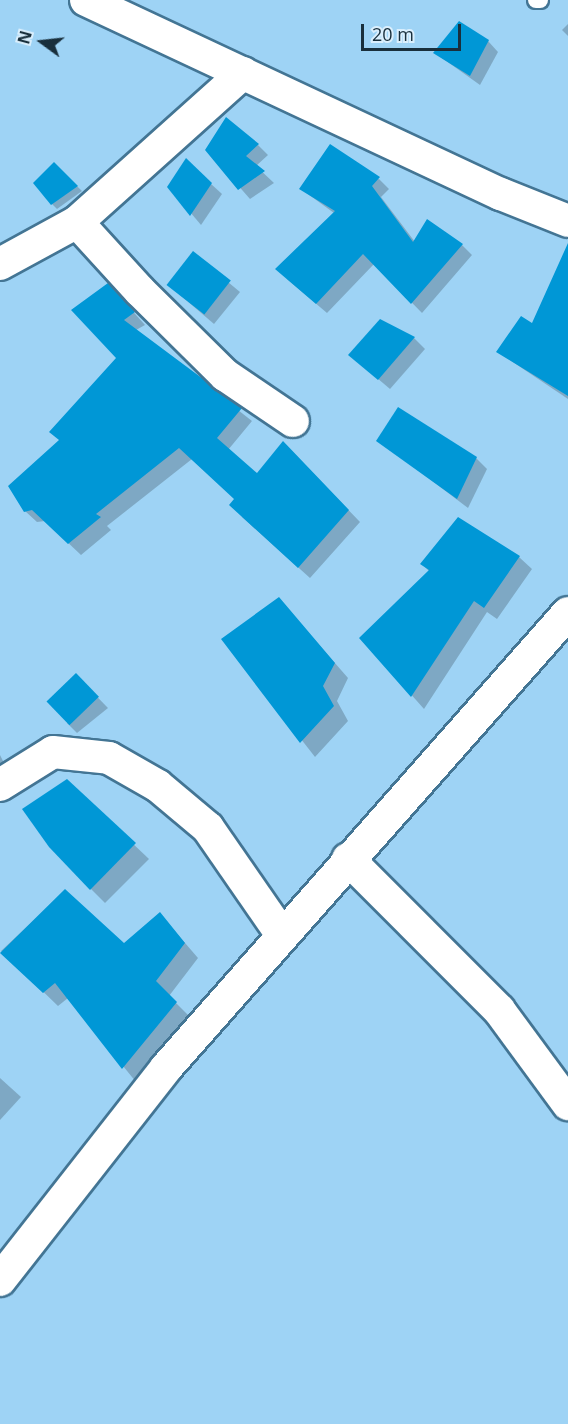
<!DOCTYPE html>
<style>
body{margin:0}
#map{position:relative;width:568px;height:1424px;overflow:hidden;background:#9ed3f5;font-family:"Open Sans",sans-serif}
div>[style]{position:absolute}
.shadow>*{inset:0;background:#0003}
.building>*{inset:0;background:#0097d6;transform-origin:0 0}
.roads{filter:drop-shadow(2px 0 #437594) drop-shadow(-2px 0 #437594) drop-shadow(0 2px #437594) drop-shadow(0 -2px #437594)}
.service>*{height:16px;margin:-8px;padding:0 8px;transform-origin:8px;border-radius:8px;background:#fff}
.minor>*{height:32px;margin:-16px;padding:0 16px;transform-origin:16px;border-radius:16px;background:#fff}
span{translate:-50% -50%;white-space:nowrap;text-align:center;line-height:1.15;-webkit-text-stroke:6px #daeffd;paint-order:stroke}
.north{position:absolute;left:12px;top:12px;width:60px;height:60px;-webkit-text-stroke:4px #daeffd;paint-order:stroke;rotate:285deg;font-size:16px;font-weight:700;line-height:24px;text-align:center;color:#192f3c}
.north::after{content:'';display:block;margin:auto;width:21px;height:27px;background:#192f3c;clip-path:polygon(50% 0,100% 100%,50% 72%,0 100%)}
.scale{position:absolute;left:361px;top:24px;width:100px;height:27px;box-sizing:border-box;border:3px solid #192f3c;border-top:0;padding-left:8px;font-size:18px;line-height:21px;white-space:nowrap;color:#192f3c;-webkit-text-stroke:4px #daeffd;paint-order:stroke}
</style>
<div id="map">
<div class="shadow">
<i style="clip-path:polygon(568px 24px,568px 36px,562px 30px)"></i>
<i style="clip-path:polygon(488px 41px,498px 52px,480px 85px,435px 53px)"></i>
<i style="clip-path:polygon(258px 145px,268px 155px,256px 166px,274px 183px,250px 199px,207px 150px)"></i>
<i style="clip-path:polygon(186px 161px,222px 194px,201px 225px,169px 187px)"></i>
<i style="clip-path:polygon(54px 164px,82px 191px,57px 209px,52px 204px)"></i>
<i style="clip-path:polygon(379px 179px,389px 189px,381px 197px,415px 242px,462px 245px,472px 255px,422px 313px,374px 264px,327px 313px,287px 279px,334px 213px,301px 189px)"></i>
<i style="clip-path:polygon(193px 253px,240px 292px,214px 324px,179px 294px)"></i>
<i style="clip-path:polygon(568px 295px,568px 399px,498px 352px)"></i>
<i style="clip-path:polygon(119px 296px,145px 325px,136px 330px,252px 421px,228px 450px,257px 475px,284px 443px,360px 522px,310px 578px,242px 517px,236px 499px,192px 459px,107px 526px,111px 530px,81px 555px,45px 521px,37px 522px,25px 511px,60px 441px,118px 358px)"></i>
<i style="clip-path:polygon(381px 321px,414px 338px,425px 349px,390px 389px,350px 355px)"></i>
<i style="clip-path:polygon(378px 440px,476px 458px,487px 469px,468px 508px)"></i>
<i style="clip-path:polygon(519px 557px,532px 569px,497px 619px,487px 612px,424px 709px,361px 638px,429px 571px,422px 564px)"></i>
<i style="clip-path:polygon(279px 599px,348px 678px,337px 701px,348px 721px,315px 757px,223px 639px)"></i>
<i style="clip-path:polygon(76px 675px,108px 708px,77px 733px,67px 723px)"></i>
<i style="clip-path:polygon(0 755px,11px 777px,0 784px)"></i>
<i style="clip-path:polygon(67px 781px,149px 859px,105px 903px,91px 889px)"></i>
<i style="clip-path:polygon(65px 891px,124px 945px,160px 914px,198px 958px,169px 996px,190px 1017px,136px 1082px,68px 998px,58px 1006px,1px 951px)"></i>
<i style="clip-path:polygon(0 1078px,21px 1097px,0 1120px)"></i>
</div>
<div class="building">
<i style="clip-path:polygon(459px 21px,489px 40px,470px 76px,433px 53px)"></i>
<i style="clip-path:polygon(226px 117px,259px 144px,246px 156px,265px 171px,238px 190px,205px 150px)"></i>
<i style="clip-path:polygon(330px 144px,380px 177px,372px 186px,413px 242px,427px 219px,463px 244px,411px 304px,363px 254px,316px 304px,275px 269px,335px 211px,299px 189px)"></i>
<i style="clip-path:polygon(186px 158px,212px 183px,190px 216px,167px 187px)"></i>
<i style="clip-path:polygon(54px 162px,78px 186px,51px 205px,33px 183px)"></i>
<i style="clip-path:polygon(568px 243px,568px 396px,496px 352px,521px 316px,532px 323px)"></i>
<i style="left:193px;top:251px;width:48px;height:43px;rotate:38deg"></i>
<i style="clip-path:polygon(108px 283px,135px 312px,124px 320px,242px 408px,217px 438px,257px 473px,283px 441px,349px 510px,298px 568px,229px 505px,234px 499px,179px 448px,96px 514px,101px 517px,68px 544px,32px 510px,24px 512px,8px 486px,59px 440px,49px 432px,116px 358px,71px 310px)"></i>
<i style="clip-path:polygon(380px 319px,415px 337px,378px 380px,348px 355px)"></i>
<i style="clip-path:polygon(398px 407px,477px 457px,457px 499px,376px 441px)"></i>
<i style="clip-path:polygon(458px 517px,520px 556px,484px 608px,474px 601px,411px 697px,359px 638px,429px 570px,420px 564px)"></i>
<i style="clip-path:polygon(279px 597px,335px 663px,323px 686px,334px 706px,300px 743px,221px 639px)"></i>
<i style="left:76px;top:673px;width:33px;height:41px;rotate:46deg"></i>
<i style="clip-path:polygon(67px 779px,136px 843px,90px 890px,49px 847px,22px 809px)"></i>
<i style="clip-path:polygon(65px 889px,124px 943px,160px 912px,185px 943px,156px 981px,177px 1002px,122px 1069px,55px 983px,43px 993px,0 953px)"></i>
</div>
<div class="roads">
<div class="service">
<i style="left:536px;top:0;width:4px"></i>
</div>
<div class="minor">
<i style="left:86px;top:0;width:458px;rotate:25.1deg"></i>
<i style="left:501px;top:194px;width:72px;rotate:21.9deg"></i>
<i style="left:77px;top:222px;width:93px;rotate:47.6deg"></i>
<i style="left:140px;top:291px;width:120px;rotate:44.7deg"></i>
<i style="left:225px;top:375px;width:82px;rotate:34.1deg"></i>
<i style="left:0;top:264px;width:88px;rotate:-28.6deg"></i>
<i style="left:77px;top:222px;width:223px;rotate:-41.9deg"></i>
<i style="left:0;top:785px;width:62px;rotate:-31.9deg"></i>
<i style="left:53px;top:752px;width:56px;rotate:6.1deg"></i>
<i style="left:109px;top:758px;width:56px;rotate:29.7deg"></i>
<i style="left:158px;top:786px;width:65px;rotate:40deg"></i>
<i style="left:208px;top:828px;width:130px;rotate:55.3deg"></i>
<i style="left:348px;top:859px;width:214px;rotate:45deg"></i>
<i style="left:499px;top:1010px;width:117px;rotate:53.7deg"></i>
<i style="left:0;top:1280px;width:269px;rotate:-51.9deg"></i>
<i style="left:166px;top:1068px;width:607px;rotate:-48.54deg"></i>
</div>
</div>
<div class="north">N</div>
<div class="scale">20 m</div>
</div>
